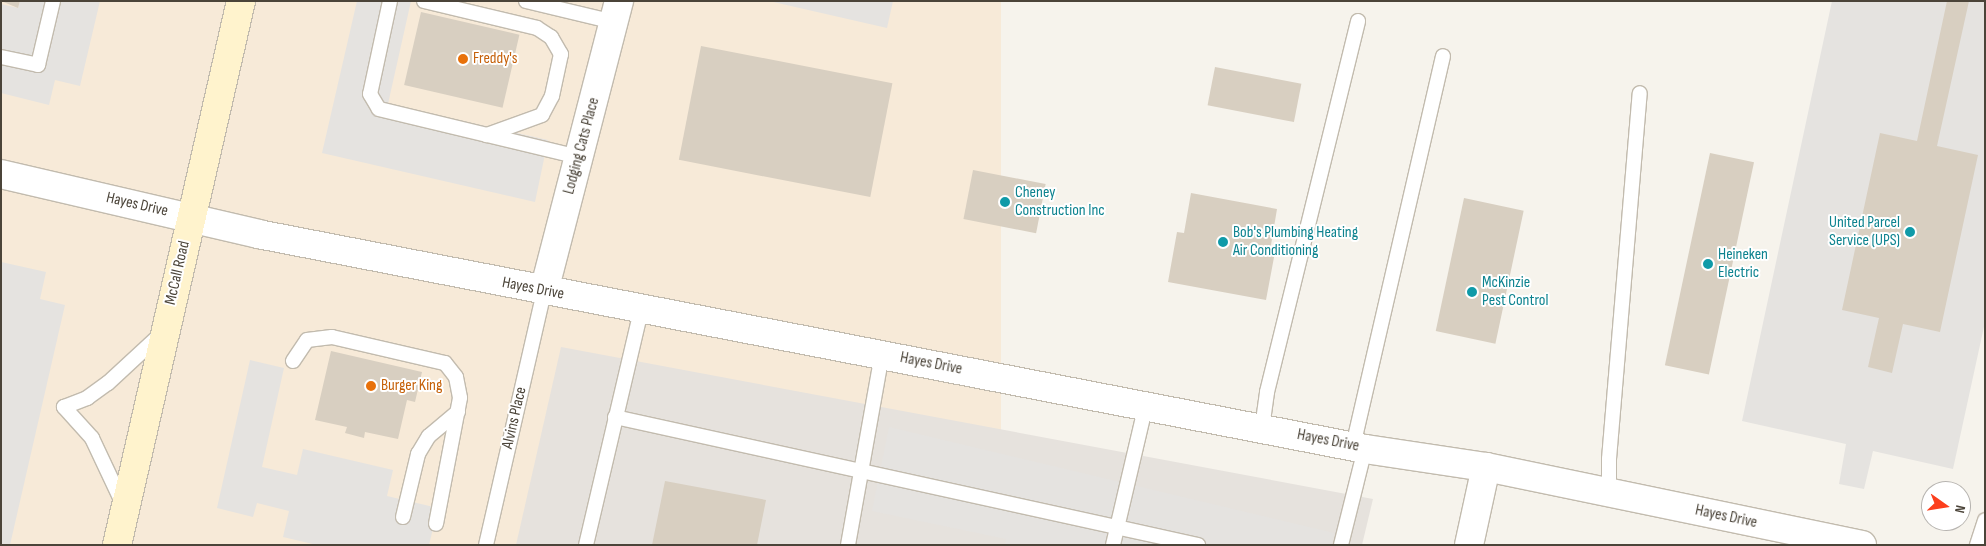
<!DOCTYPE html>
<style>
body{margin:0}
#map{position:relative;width:1986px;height:546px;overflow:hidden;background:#f6f3ec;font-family:"Sofia Sans Condensed",sans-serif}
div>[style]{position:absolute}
.commercial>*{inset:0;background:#f7ead8;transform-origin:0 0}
.industrial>*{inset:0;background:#e6e2dd}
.parking>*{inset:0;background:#e5e3e0}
.building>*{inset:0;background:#d8cfc1;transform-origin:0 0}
.roads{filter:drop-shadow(1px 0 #c2bbae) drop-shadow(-1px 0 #c2bbae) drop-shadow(0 1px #c2bbae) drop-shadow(0 -1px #c2bbae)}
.service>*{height:14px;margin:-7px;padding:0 7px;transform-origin:7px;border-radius:7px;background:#fff}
.minor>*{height:28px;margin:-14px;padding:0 14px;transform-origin:14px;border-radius:14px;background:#fff}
.secondary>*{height:28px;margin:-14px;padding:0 14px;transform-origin:14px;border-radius:14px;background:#fff3cd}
.dots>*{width:14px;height:14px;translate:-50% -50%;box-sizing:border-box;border:2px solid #fff;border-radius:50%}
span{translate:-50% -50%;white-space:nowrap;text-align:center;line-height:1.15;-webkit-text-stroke:4px #fff;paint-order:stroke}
.food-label{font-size:16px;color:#c56008}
.left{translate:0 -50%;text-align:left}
.street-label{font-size:16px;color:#4b4439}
.culture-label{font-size:16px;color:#0d838f}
.right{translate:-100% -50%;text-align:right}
.frame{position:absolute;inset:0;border:2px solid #4b4439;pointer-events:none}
.north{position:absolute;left:1921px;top:481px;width:50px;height:50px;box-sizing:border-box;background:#fff;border:1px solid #b7b4b0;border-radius:50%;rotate:103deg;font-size:14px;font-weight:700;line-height:20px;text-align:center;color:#4b4439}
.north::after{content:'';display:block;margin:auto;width:18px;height:22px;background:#fc3f1d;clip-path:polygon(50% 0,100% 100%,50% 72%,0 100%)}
</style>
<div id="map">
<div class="commercial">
<i style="left:1px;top:1px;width:1000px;height:544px"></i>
</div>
<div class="industrial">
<i style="clip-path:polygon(561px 347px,1373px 499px,1362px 545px,516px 545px)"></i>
</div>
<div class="parking">
<i style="clip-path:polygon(20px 1px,100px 1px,80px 86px,55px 80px,49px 105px,1px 93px,1px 4px,18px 8px)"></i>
<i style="clip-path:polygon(357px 1px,411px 1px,388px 104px,548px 140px,535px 202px,322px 153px)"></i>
<i style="clip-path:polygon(769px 1px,893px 1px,887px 28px)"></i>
<i style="clip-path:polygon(1832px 1px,1985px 1px,1985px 322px,1953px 469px,1873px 451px,1864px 489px,1839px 484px,1846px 444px,1742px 421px)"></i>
<i style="clip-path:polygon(1px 262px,46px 272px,40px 299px,65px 305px,10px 545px,1px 545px)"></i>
<i style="clip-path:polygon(250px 360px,284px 368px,262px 467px,297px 475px,303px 449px,393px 470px,387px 496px,438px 508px,429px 545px,317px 545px,283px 537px,289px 511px,257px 503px,253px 517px,217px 508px)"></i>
<i style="clip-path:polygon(889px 427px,1334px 533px,1331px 545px,1005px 545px,1006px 539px,872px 511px)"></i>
</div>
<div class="building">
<i style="clip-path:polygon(1px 1px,20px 1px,18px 8px)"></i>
<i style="clip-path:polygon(1947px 1px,1969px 1px,1937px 146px,1978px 155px,1940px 332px,1903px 324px,1892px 373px,1868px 367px,1879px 318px,1842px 310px,1880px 133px,1917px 141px)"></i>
<i style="left:421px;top:12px;width:101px;height:75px;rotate:13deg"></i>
<i style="left:701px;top:46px;width:195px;height:116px;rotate:11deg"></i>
<i style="left:1215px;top:67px;width:88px;height:39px;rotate:11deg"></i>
<i style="left:1710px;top:153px;width:45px;height:217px;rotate:12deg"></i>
<i style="left:973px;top:170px;width:74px;height:50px;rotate:11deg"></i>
<i style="clip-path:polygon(1191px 193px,1277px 209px,1270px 251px,1275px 252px,1266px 300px,1168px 282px,1177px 232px,1184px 233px)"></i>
<i style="left:1464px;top:198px;width:61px;height:136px;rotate:12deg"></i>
<i style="clip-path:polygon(331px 351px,422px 372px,415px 402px,407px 400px,398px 439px,365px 432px,364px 438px,345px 433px,347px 427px,315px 420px)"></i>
<i style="clip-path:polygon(665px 481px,766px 500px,757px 545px,652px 545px)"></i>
</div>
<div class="roads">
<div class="service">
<i style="left:390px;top:1px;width:95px;rotate:102.1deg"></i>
<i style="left:370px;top:94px;width:17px;rotate:59deg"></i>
<i style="left:379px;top:109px;width:206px;rotate:13.5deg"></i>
<i style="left:424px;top:1px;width:116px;rotate:13.4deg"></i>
<i style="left:537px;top:28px;width:17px;rotate:33deg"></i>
<i style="left:551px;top:37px;width:20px;rotate:60deg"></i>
<i style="left:561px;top:54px;width:43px;rotate:102.1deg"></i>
<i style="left:552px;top:96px;width:21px;rotate:118deg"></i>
<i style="left:542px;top:115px;width:59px;rotate:160deg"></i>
<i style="left:526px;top:1px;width:90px;rotate:13.4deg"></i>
<i style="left:1px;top:57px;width:38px;rotate:12deg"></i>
<i style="left:38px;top:65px;width:66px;rotate:-76.8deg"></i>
<i style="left:293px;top:361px;width:25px;rotate:-56deg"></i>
<i style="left:307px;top:340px;width:25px;rotate:-7deg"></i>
<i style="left:332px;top:337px;width:116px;rotate:13deg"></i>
<i style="left:445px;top:363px;width:18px;rotate:52deg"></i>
<i style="left:456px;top:377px;width:21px;rotate:79deg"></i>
<i style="left:460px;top:398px;width:128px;rotate:100.8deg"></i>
<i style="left:615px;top:417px;width:597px;rotate:12.38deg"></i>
<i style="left:1262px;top:428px;width:36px;rotate:-82deg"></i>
<i style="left:1267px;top:392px;width:382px;rotate:-76.2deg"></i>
<i style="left:1353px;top:446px;width:400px;rotate:-77deg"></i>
<i style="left:1609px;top:492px;width:33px;rotate:-90deg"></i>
<i style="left:1609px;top:459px;width:367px;rotate:-85.2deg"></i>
<i style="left:123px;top:504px;width:73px;rotate:-115.2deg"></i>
<i style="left:92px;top:438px;width:42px;rotate:-132.1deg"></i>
<i style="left:64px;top:407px;width:25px;rotate:-21deg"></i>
<i style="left:87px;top:398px;width:26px;rotate:-36deg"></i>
<i style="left:108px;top:383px;width:72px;rotate:-42.8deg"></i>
<i style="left:403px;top:517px;width:65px;rotate:-76.6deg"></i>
<i style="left:418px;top:454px;width:21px;rotate:-59deg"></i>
<i style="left:429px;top:436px;width:38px;rotate:-40deg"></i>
<i style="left:486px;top:545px;width:261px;rotate:-77.1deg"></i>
<i style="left:586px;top:545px;width:241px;rotate:-76.8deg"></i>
<i style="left:848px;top:545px;width:193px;rotate:-79.9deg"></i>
<i style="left:1113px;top:545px;width:145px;rotate:-76.8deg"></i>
<i style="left:1341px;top:545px;width:99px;rotate:-76deg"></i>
<i style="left:1977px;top:545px;width:26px;rotate:-72deg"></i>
</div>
<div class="minor">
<i style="left:1px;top:174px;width:264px;rotate:13.1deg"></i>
<i style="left:258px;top:234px;width:1128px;rotate:10.99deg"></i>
<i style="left:1365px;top:449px;width:122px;rotate:8.5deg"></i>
<i style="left:1486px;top:467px;width:384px;rotate:11.7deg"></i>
<i style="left:544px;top:291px;width:300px;rotate:-75.5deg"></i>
<i style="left:1469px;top:545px;width:80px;rotate:-77.7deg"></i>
</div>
<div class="secondary">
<i style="left:117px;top:545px;width:558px;rotate:-77.16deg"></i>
</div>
</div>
<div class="dots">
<i style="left:463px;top:59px;background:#e8710a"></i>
<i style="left:1005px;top:202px;background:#0f9aa8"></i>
<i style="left:1910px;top:232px;background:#0f9aa8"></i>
<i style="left:1223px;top:242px;background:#0f9aa8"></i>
<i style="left:1708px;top:264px;background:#0f9aa8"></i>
<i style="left:1472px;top:292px;background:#0f9aa8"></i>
<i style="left:371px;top:386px;background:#e8710a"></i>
</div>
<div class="food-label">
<span class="left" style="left:473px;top:59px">Freddy's</span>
<span class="left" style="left:381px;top:386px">Burger King</span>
</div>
<div class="street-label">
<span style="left:582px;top:146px;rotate:-75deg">Lodging Cats Place</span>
<span style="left:137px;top:205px;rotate:13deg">Hayes Drive</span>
<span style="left:178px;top:273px;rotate:-77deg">McCall Road</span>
<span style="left:533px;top:289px;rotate:11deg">Hayes Drive</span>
<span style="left:931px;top:364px;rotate:11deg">Hayes Drive</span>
<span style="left:515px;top:418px;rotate:-77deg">Alvins Place</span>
<span style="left:1328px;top:441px;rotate:11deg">Hayes Drive</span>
<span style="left:1726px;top:517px;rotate:12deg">Hayes Drive</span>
</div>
<div class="culture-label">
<span class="left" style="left:1015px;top:202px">Cheney<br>Construction Inc</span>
<span class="right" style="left:1900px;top:232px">United Parcel<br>Service (UPS)</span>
<span class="left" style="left:1233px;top:242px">Bob's Plumbing Heating<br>Air Conditioning</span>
<span class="left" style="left:1718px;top:264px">Heineken<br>Electric</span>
<span class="left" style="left:1482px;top:292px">McKinzie<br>Pest Control</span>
</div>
<div class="frame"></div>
<div class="north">N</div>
</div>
